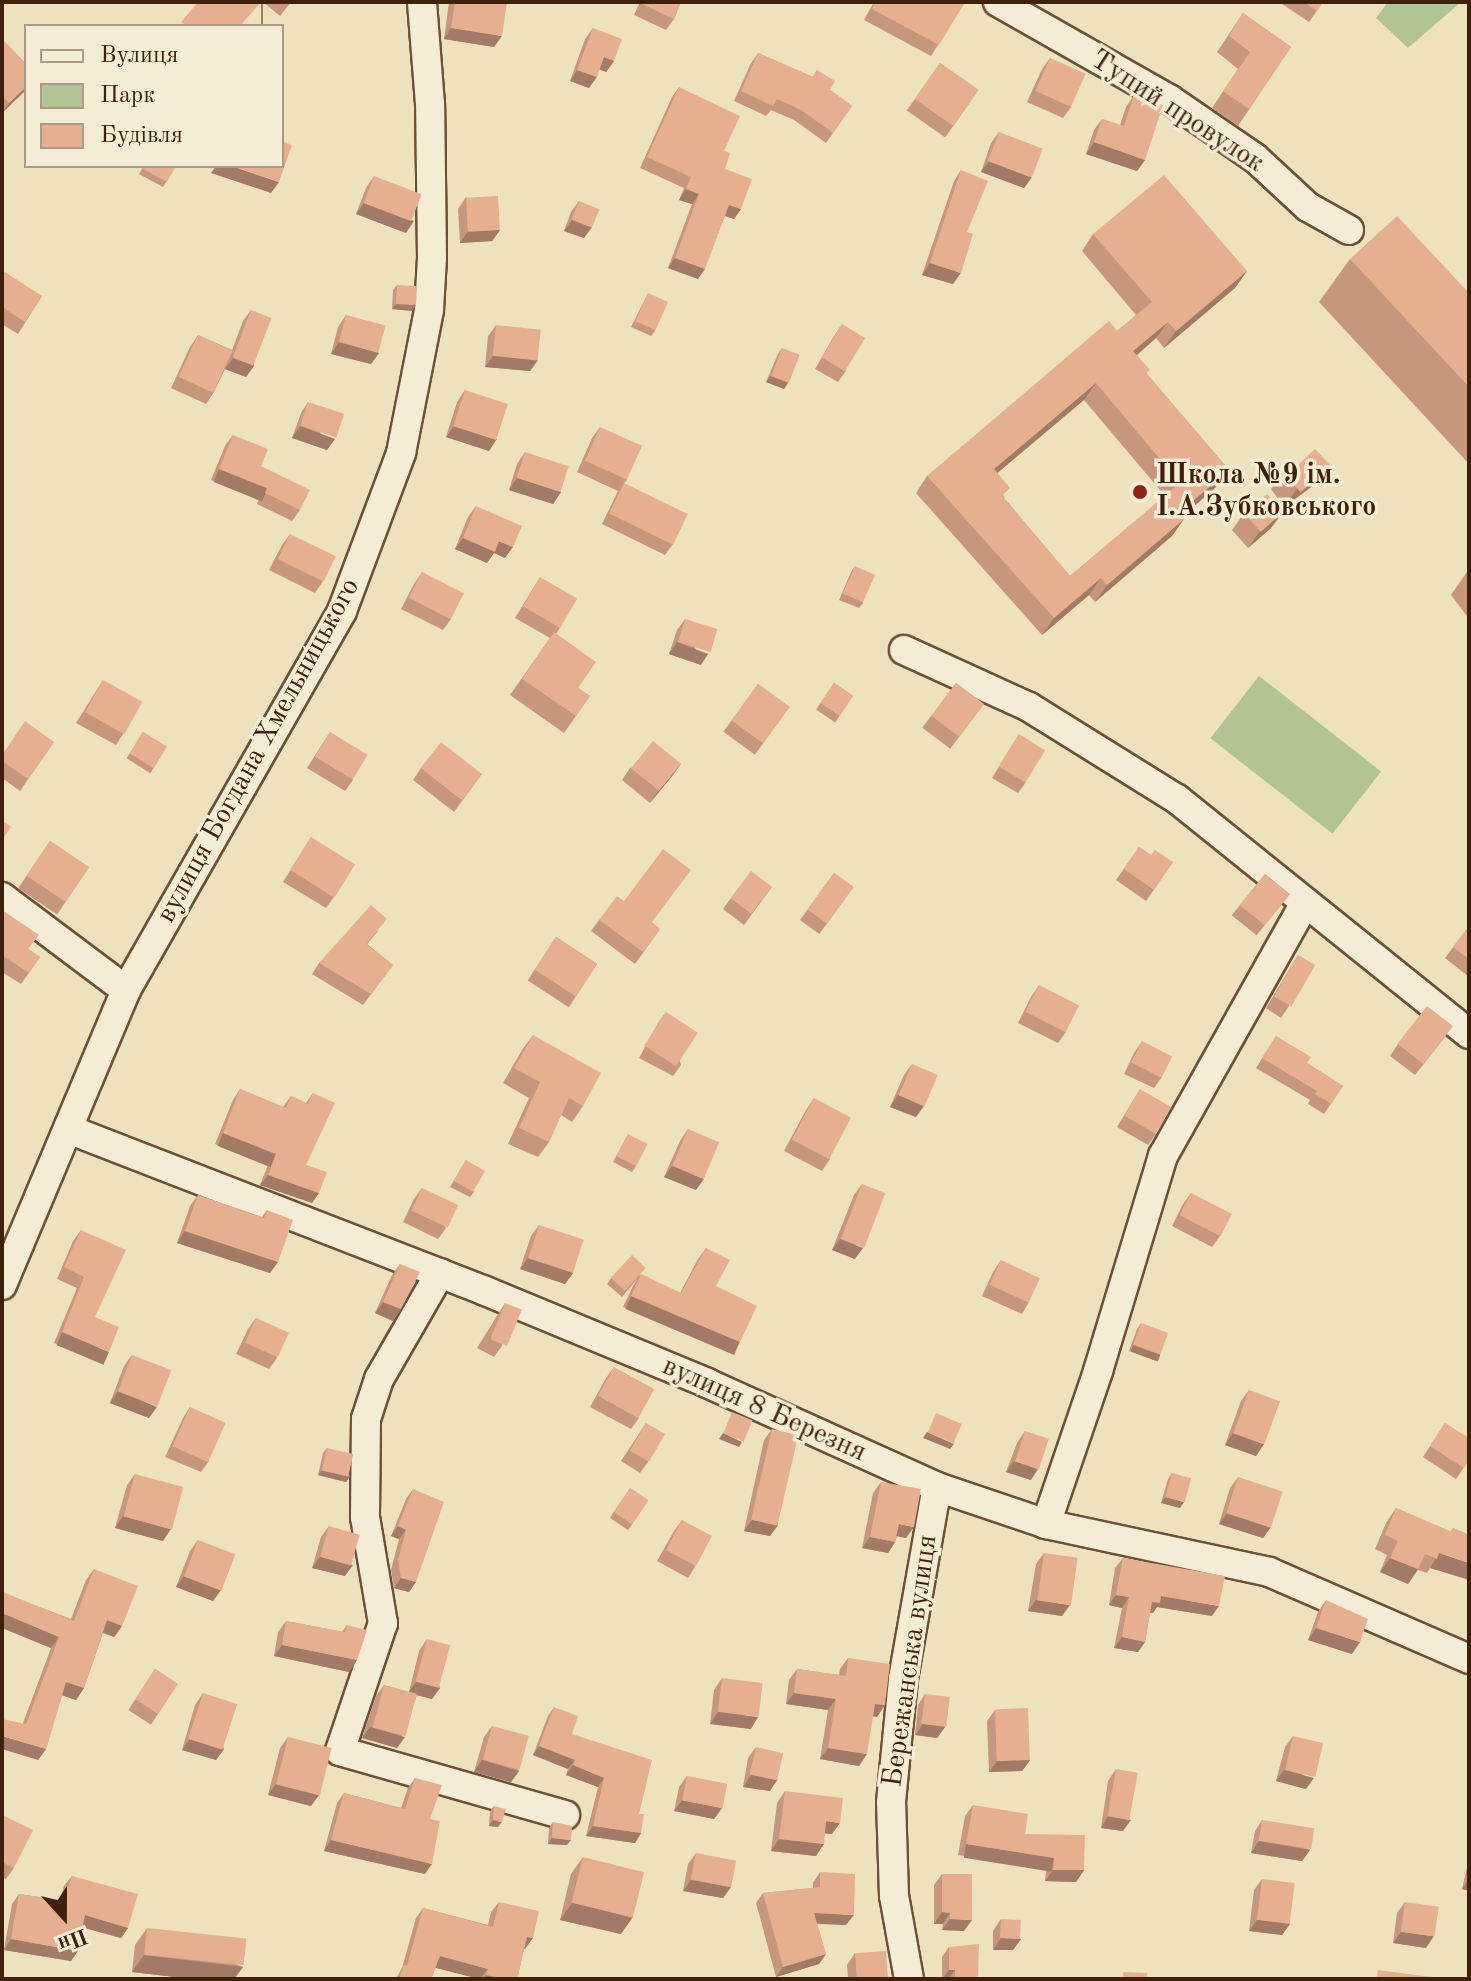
<!DOCTYPE html>
<meta charset="utf-8">
<style>
body{margin:0}
#map{position:relative;width:1471px;height:1981px;overflow:hidden;background:#eee2bd;font-family:"Old Standard TT",serif}
div>[style]{position:absolute}
.green>*{inset:0;background:#b2c496;transform-origin:0 0}
.roads{filter:drop-shadow(2px 0 #6b5138) drop-shadow(-2px 0 #6b5138) drop-shadow(0 2px #6b5138) drop-shadow(0 -2px #6b5138)}
.minor>*{height:28px;margin:-14px;padding:0 14px;transform-origin:14px;border-radius:14px;background:#f4ecd4}
.wall>*{inset:0;background:#c6977c;transform-origin:0 0}
.shaded-wall>*{inset:0;background:#a17b65;transform-origin:0 0}
.building>*{inset:0;background:#e6b090;transform-origin:0 0}
.dots>*{width:22px;height:22px;translate:-50% -50%;box-sizing:border-box;border:4px solid #f4ecd4;border-radius:50%}
span{translate:-50% -50%;white-space:nowrap;text-align:center;line-height:1.15;-webkit-text-stroke:7px #f4ecd4;paint-order:stroke}
.street-label{font-size:28px;color:#3f210b}
.poi-label{font-size:28px;color:#3f210b;font-weight:700}
.left{translate:0 -50%;text-align:left}
.frame{position:absolute;inset:0;border:4px solid #3f210b;pointer-events:none}
.legend{position:absolute;left:24px;top:24px;width:260px;height:144px;box-sizing:border-box;background:#f4ecd4;border:2px solid #ac9b84;margin:0;padding:10px 14px;list-style:none;font-size:24px;color:#3f210b}
.legend li{display:flex;align-items:center;gap:16px;height:40px}
.legend b{width:40px;border:2px solid #ac9b84}
.north{position:absolute;left:24px;top:1877px;width:80px;height:80px;-webkit-text-stroke:6px #f4ecd4;paint-order:stroke;rotate:159deg;font-size:22px;font-weight:700;line-height:32px;text-align:center;color:#3f210b}
.north::after{content:'';display:block;margin:auto;width:28px;height:36px;background:#3f210b;clip-path:polygon(50% 0,100% 100%,50% 72%,0 100%)}
</style>
<div id="map">
<div class="green">
<i style="clip-path:polygon(1388px 2px,1461px 2px,1408px 48px,1376px 18px)"></i>
<i style="left:1259px;top:676px;width:155px;height:79px;rotate:38deg"></i>
</div>
<div class="roads">
<div class="minor">
<i style="left:998px;top:2px;width:197px;rotate:29.6deg"></i>
<i style="left:1169px;top:99px;width:104px;rotate:34.5deg"></i>
<i style="left:1255px;top:158px;width:72px;rotate:42.8deg"></i>
<i style="left:1308px;top:207px;width:47px;rotate:29.3deg"></i>
<i style="left:904px;top:650px;width:137px;rotate:24.5deg"></i>
<i style="left:1029px;top:707px;width:174px;rotate:31.9deg"></i>
<i style="left:1177px;top:799px;width:375px;rotate:38.8deg"></i>
<i style="left:2px;top:897px;width:155px;rotate:36.9deg"></i>
<i style="left:68px;top:1129px;width:445px;rotate:21.2deg"></i>
<i style="left:483px;top:1290px;width:243px;rotate:22.5deg"></i>
<i style="left:707px;top:1383px;width:252px;rotate:24.3deg"></i>
<i style="left:937px;top:1487px;width:115px;rotate:18.7deg"></i>
<i style="left:1046px;top:1524px;width:228px;rotate:12.1deg"></i>
<i style="left:1269px;top:1572px;width:218px;rotate:23.5deg"></i>
<i style="left:440px;top:1273px;width:122px;rotate:119.9deg"></i>
<i style="left:379px;top:1379px;width:42px;rotate:108deg"></i>
<i style="left:366px;top:1419px;width:98px;rotate:90.6deg"></i>
<i style="left:365px;top:1517px;width:108px;rotate:80.4deg"></i>
<i style="left:383px;top:1623px;width:135px;rotate:108.6deg"></i>
<i style="left:340px;top:1751px;width:234px;rotate:15.9deg"></i>
<i style="left:2px;top:1285px;width:320px;rotate:-67.2deg"></i>
<i style="left:126px;top:990px;width:436px;rotate:-60.3deg"></i>
<i style="left:342px;top:611px;width:169px;rotate:-69.5deg"></i>
<i style="left:401px;top:453px;width:146px;rotate:-78.9deg"></i>
<i style="left:429px;top:310px;width:52px;rotate:-86.7deg"></i>
<i style="left:432px;top:258px;width:154px;rotate:-90.7deg"></i>
<i style="left:430px;top:104px;width:102px;rotate:-94.5deg"></i>
<i style="left:1046px;top:1524px;width:162px;rotate:-71.2deg"></i>
<i style="left:1098px;top:1371px;width:225px;rotate:-73.2deg"></i>
<i style="left:1163px;top:1156px;width:290px;rotate:-60.7deg"></i>
<i style="left:909px;top:1979px;width:84px;rotate:-100.2deg"></i>
<i style="left:894px;top:1896px;width:94px;rotate:-91.8deg"></i>
<i style="left:891px;top:1802px;width:124px;rotate:-84.4deg"></i>
<i style="left:903px;top:1679px;width:195px;rotate:-80deg"></i>
</div>
</div>
<div class="wall">
<i style="clip-path:polygon(263px 2px,291px 2px,280px 16px)"></i>
<i style="clip-path:polygon(449px 2px,507px 2px,494px 47px,444px 39px)"></i>
<i style="clip-path:polygon(640px 2px,681px 2px,674px 19px,666px 30px,634px 15px)"></i>
<i style="clip-path:polygon(874px 2px,965px 2px,931px 56px,864px 20px)"></i>
<i style="clip-path:polygon(1279px 2px,1323px 2px,1309px 22px)"></i>
<i style="clip-path:polygon(1243px 13px,1291px 47px,1238px 126px,1212px 108px,1238px 69px,1217px 52px)"></i>
<i style="clip-path:polygon(593px 28px,614px 61px,606px 72px,599px 69px,589px 88px,570px 81px,585px 39px)"></i>
<i style="clip-path:polygon(2px 39px,26px 64px,26px 90px,2px 113px)"></i>
<i style="clip-path:polygon(758px 53px,813px 77px,817px 70px,830px 90px,852px 106px,826px 143px,794px 120px,771px 110px,766px 116px,734px 101px,751px 63px)"></i>
<i style="clip-path:polygon(1050px 58px,1071px 107px,1063px 118px,1027px 102px,1042px 69px)"></i>
<i style="left:940px;top:63px;width:47px;height:58px;rotate:35deg"></i>
<i style="clip-path:polygon(679px 87px,724px 151px,725px 169px,741px 209px,734px 219px,725px 216px,698px 279px,668px 268px,692px 204px,679px 200px,684px 188px,640px 168px,672px 97px)"></i>
<i style="clip-path:polygon(1134px 95px,1145px 160px,1137px 171px,1086px 154px,1094px 130px,1102px 119px,1120px 125px,1126px 107px)"></i>
<i style="clip-path:polygon(999px 132px,1032px 177px,1024px 188px,981px 172px,991px 143px)"></i>
<i style="clip-path:polygon(144px 166px,176px 166px,163px 187px,139px 174px)"></i>
<i style="clip-path:polygon(961px 170px,967px 232px,953px 284px,922px 275px,954px 181px)"></i>
<i style="clip-path:polygon(374px 176px,406px 233px,356px 214px,366px 188px)"></i>
<i style="clip-path:polygon(466px 197px,500px 230px,492px 241px,460px 243px,458px 209px)"></i>
<i style="clip-path:polygon(579px 201px,592px 227px,584px 238px,564px 231px,571px 212px)"></i>
<i style="clip-path:polygon(evenodd,1093px 234px,1247px 271px,1235px 288px,1164px 348px,1156px 338px,1137px 355px,1147px 374px,1229px 470px,1217px 486px,1182px 517px,1184px 519px,1172px 536px,1095px 602px,1089px 595px,1042px 635px,916px 493px,927px 476px,1117px 331px,1136px 315px,1082px 251px,1093px 234px,1084px 400px,1165px 496px,1070px 576px,1004px 498px,997px 473px,1084px 400px)"></i>
<i style="clip-path:polygon(1350px 259px,1469px 293px,1469px 464px,1319px 302px)"></i>
<i style="clip-path:polygon(2px 276px,42px 296px,18px 334px,2px 324px)"></i>
<i style="clip-path:polygon(397px 285px,412px 311px,392px 309px,393px 290px)"></i>
<i style="clip-path:polygon(648px 293px,655px 331px,651px 336px,631px 327px)"></i>
<i style="clip-path:polygon(251px 310px,254px 366px,246px 377px,225px 369px,214px 392px,206px 404px,171px 388px,190px 347px,198px 335px,232px 350px,243px 321px)"></i>
<i style="clip-path:polygon(346px 315px,379px 353px,371px 364px,331px 354px,338px 327px)"></i>
<i style="clip-path:polygon(842px 324px,846px 371px,838px 382px,815px 369px,834px 336px)"></i>
<i style="clip-path:polygon(496px 325px,538px 360px,530px 371px,485px 367px,488px 336px)"></i>
<i style="clip-path:polygon(782px 348px,788px 383px,784px 389px,766px 382px,778px 354px)"></i>
<i style="clip-path:polygon(465px 390px,489px 451px,446px 437px,457px 402px)"></i>
<i style="clip-path:polygon(308px 402px,327px 450px,292px 438px,301px 413px)"></i>
<i style="clip-path:polygon(600px 427px,627px 480px,624px 483px,673px 544px,665px 555px,602px 524px,618px 491px,577px 472px,592px 438px)"></i>
<i style="clip-path:polygon(233px 435px,300px 510px,292px 521px,257px 504px,259px 499px,211px 480px,225px 446px)"></i>
<i style="clip-path:polygon(525px 452px,561px 492px,553px 504px,509px 490px,517px 464px)"></i>
<i style="clip-path:polygon(1283px 473px,1318px 482px,1284px 507px,1271px 489px)"></i>
<i style="clip-path:polygon(476px 506px,505px 558px,494px 553px,487px 563px,455px 549px,468px 517px)"></i>
<i style="clip-path:polygon(1244px 513px,1271px 528px,1248px 548px,1232px 530px)"></i>
<i style="clip-path:polygon(290px 534px,323px 581px,315px 593px,269px 570px,282px 545px)"></i>
<i style="clip-path:polygon(855px 566px,863px 603px,859px 608px,839px 600px,851px 572px)"></i>
<i style="clip-path:polygon(1469px 569px,1469px 619px,1451px 595px)"></i>
<i style="clip-path:polygon(422px 572px,451px 619px,443px 630px,401px 609px,414px 584px)"></i>
<i style="clip-path:polygon(540px 577px,560px 628px,556px 634px,578px 688px,590px 696px,564px 733px,510px 695px,550px 638px,515px 618px)"></i>
<i style="clip-path:polygon(685px 619px,701px 665px,669px 654px,677px 630px)"></i>
<i style="clip-path:polygon(103px 680px,123px 734px,116px 745px,76px 723px)"></i>
<i style="left:834px;top:683px;width:23px;height:32px;rotate:34deg"></i>
<i style="left:956px;top:683px;width:35px;height:56px;rotate:37deg"></i>
<i style="left:758px;top:684px;width:39px;height:59px;rotate:36deg"></i>
<i style="left:143px;top:732px;width:28px;height:31px;rotate:32deg"></i>
<i style="clip-path:polygon(330px 732px,353px 780px,345px 791px,307px 768px)"></i>
<i style="clip-path:polygon(1019px 734px,1026px 782px,1018px 793px,992px 778px)"></i>
<i style="clip-path:polygon(54px 742px,20px 791px,2px 778px,2px 754px)"></i>
<i style="clip-path:polygon(681px 764px,650px 803px,622px 780px,630px 768px)"></i>
<i style="clip-path:polygon(421px 768px,482px 774px,454px 812px,413px 780px)"></i>
<i style="clip-path:polygon(311px 837px,334px 897px,326px 908px,283px 882px)"></i>
<i style="left:50px;top:841px;width:47px;height:57px;rotate:34deg"></i>
<i style="clip-path:polygon(1139px 847px,1151px 855px,1173px 862px,1146px 901px,1116px 880px)"></i>
<i style="left:834px;top:873px;width:24px;height:58px;rotate:36deg"></i>
<i style="left:1265px;top:874px;width:32px;height:53px;rotate:39deg"></i>
<i style="clip-path:polygon(772px 887px,744px 925px,723px 909px,731px 898px)"></i>
<i style="clip-path:polygon(2px 910px,28px 949px,40px 957px,21px 984px,2px 972px)"></i>
<i style="clip-path:polygon(599px 920px,652px 923px,660px 929px,635px 964px,591px 931px)"></i>
<i style="clip-path:polygon(1469px 926px,1469px 977px,1445px 958px)"></i>
<i style="clip-path:polygon(379px 930px,367px 944px,393px 965px,363px 1005px,312px 974px,319px 963px)"></i>
<i style="left:556px;top:937px;width:49px;height:52px;rotate:33deg"></i>
<i style="clip-path:polygon(1298px 955px,1289px 1006px,1281px 1018px,1266px 1008px)"></i>
<i style="clip-path:polygon(1039px 985px,1066px 1032px,1058px 1043px,1018px 1023px,1031px 997px)"></i>
<i style="clip-path:polygon(666px 1012px,681px 1065px,673px 1076px,639px 1058px,658px 1023px)"></i>
<i style="clip-path:polygon(533px 1035px,583px 1106px,572px 1122px,561px 1115px,549px 1142px,538px 1157px,508px 1144px,529px 1098px,503px 1083px,522px 1050px)"></i>
<i style="clip-path:polygon(1276px 1036px,1307px 1063px,1343px 1086px,1324px 1114px,1308px 1104px,1310px 1100px,1256px 1068px)"></i>
<i style="clip-path:polygon(1445px 1037px,1415px 1075px,1390px 1056px,1398px 1044px)"></i>
<i style="clip-path:polygon(1142px 1041px,1162px 1077px,1154px 1088px,1124px 1074px,1134px 1053px)"></i>
<i style="clip-path:polygon(912px 1064px,916px 1117px,890px 1107px,904px 1075px)"></i>
<i style="clip-path:polygon(240px 1089px,283px 1107px,291px 1096px,306px 1103px,313px 1093px,306px 1165px,319px 1193px,312px 1203px,260px 1185px,268px 1165px,215px 1144px,233px 1100px)"></i>
<i style="clip-path:polygon(1140px 1089px,1156px 1134px,1148px 1145px,1117px 1127px)"></i>
<i style="clip-path:polygon(814px 1098px,830px 1159px,822px 1171px,784px 1151px,806px 1110px)"></i>
<i style="clip-path:polygon(688px 1129px,696px 1190px,664px 1177px,680px 1141px)"></i>
<i style="clip-path:polygon(628px 1134px,636px 1166px,632px 1172px,613px 1162px)"></i>
<i style="clip-path:polygon(466px 1160px,474px 1192px,470px 1197px,450px 1187px)"></i>
<i style="clip-path:polygon(862px 1184px,855px 1259px,832px 1250px,854px 1195px)"></i>
<i style="clip-path:polygon(422px 1188px,446px 1228px,438px 1239px,403px 1222px,414px 1199px)"></i>
<i style="clip-path:polygon(1191px 1193px,1220px 1236px,1212px 1247px,1172px 1226px,1183px 1204px)"></i>
<i style="clip-path:polygon(198px 1195px,262px 1217px,267px 1210px,278px 1262px,270px 1273px,177px 1243px,190px 1206px)"></i>
<i style="clip-path:polygon(539px 1225px,573px 1273px,565px 1284px,520px 1269px,531px 1236px)"></i>
<i style="clip-path:polygon(81px 1230px,95px 1317px,101px 1363px,54px 1343px,77px 1288px,57px 1279px,73px 1241px)"></i>
<i style="clip-path:polygon(706px 1248px,716px 1286px,740px 1342px,732px 1353px,623px 1307px,633px 1286px,638px 1278px,622px 1297px,607px 1284px,611px 1278px,641px 1275px,680px 1293px,698px 1259px)"></i>
<i style="clip-path:polygon(1001px 1260px,1029px 1302px,1022px 1314px,982px 1296px,993px 1272px)"></i>
<i style="clip-path:polygon(400px 1264px,401px 1309px,393px 1321px,375px 1313px,392px 1275px)"></i>
<i style="clip-path:polygon(505px 1303px,502px 1346px,494px 1357px,477px 1348px)"></i>
<i style="clip-path:polygon(256px 1318px,277px 1358px,269px 1369px,236px 1354px,248px 1329px)"></i>
<i style="clip-path:polygon(1141px 1323px,1160px 1355px,1156px 1361px,1129px 1351px,1137px 1329px)"></i>
<i style="clip-path:polygon(132px 1355px,149px 1418px,110px 1403px,124px 1366px)"></i>
<i style="clip-path:polygon(614px 1367px,639px 1418px,631px 1429px,590px 1407px,606px 1378px)"></i>
<i style="clip-path:polygon(1249px 1390px,1264px 1444px,1256px 1456px,1225px 1445px,1241px 1401px)"></i>
<i style="clip-path:polygon(190px 1407px,209px 1461px,201px 1472px,165px 1457px,183px 1418px)"></i>
<i style="clip-path:polygon(646px 1423px,648px 1462px,640px 1473px,621px 1461px)"></i>
<i style="clip-path:polygon(1445px 1423px,1469px 1460px,1456px 1479px,1423px 1457px)"></i>
<i style="clip-path:polygon(772px 1429px,778px 1525px,770px 1536px,744px 1531px,764px 1440px)"></i>
<i style="clip-path:polygon(1025px 1431px,1031px 1480px,1006px 1472px,1017px 1443px)"></i>
<i style="clip-path:polygon(327px 1448px,350px 1476px,346px 1482px,318px 1475px,323px 1453px)"></i>
<i style="clip-path:polygon(1172px 1473px,1180px 1508px,1161px 1503px,1168px 1479px)"></i>
<i style="clip-path:polygon(135px 1474px,163px 1541px,115px 1528px,127px 1485px)"></i>
<i style="clip-path:polygon(1238px 1477px,1271px 1527px,1263px 1538px,1219px 1524px,1230px 1488px)"></i>
<i style="clip-path:polygon(881px 1482px,906px 1538px,897px 1536px,895px 1542px,888px 1553px,862px 1548px,873px 1493px)"></i>
<i style="left:630px;top:1488px;width:22px;height:36px;rotate:34deg"></i>
<i style="clip-path:polygon(413px 1489px,416px 1582px,409px 1592px,394px 1588px,391px 1570px,399px 1539px,391px 1536px,406px 1499px)"></i>
<i style="clip-path:polygon(1396px 1508px,1451px 1532px,1453px 1528px,1469px 1535px,1430px 1568px,1427px 1573px,1418px 1570px,1408px 1584px,1380px 1572px,1387px 1555px,1375px 1549px,1386px 1523px)"></i>
<i style="clip-path:polygon(682px 1520px,695px 1567px,688px 1578px,657px 1561px,674px 1531px)"></i>
<i style="clip-path:polygon(329px 1526px,345px 1576px,312px 1568px,321px 1537px)"></i>
<i style="clip-path:polygon(198px 1540px,221px 1590px,213px 1601px,176px 1587px,190px 1551px)"></i>
<i style="clip-path:polygon(1044px 1553px,1062px 1616px,1028px 1611px,1036px 1564px)"></i>
<i style="clip-path:polygon(1123px 1558px,1212px 1616px,1157px 1607px,1153px 1613px,1150px 1613px,1145px 1642px,1138px 1652px,1114px 1648px,1122px 1608px,1109px 1605px,1115px 1568px)"></i>
<i style="clip-path:polygon(94px 1569px,122px 1626px,114px 1637px,103px 1633px,84px 1688px,76px 1700px,62px 1695px,46px 1749px,38px 1760px,23px 1723px,51px 1648px,2px 1628px,2px 1593px,71px 1619px,86px 1580px)"></i>
<i style="clip-path:polygon(1326px 1600px,1352px 1654px,1308px 1640px,1318px 1612px)"></i>
<i style="clip-path:polygon(286px 1621px,342px 1632px,347px 1625px,357px 1660px,349px 1672px,274px 1656px,278px 1632px)"></i>
<i style="clip-path:polygon(427px 1639px,440px 1688px,432px 1699px,417px 1695px,397px 1748px,362px 1738px,376px 1696px,384px 1685px,409px 1692px,419px 1651px)"></i>
<i style="clip-path:polygon(848px 1658px,885px 1705px,877px 1717px,873px 1716px,859px 1766px,820px 1759px,828px 1710px,786px 1704px,789px 1680px,797px 1669px,839px 1675px,840px 1669px)"></i>
<i style="left:155px;top:1669px;width:27px;height:49px;rotate:33deg"></i>
<i style="clip-path:polygon(722px 1678px,751px 1729px,710px 1724px,714px 1690px)"></i>
<i style="clip-path:polygon(203px 1693px,224px 1749px,216px 1760px,182px 1750px,195px 1705px)"></i>
<i style="clip-path:polygon(925px 1694px,945px 1727px,937px 1738px,915px 1735px,918px 1705px)"></i>
<i style="clip-path:polygon(554px 1707px,572px 1734px,639px 1814px,641px 1833px,635px 1843px,586px 1836px,598px 1787px,566px 1775px,568px 1769px,533px 1755px,548px 1716px)"></i>
<i style="clip-path:polygon(995px 1710px,1030px 1760px,1022px 1771px,989px 1772px,987px 1721px)"></i>
<i style="clip-path:polygon(492px 1726px,519px 1771px,511px 1782px,474px 1772px,484px 1737px)"></i>
<i style="clip-path:polygon(1293px 1736px,1306px 1789px,1276px 1781px,1285px 1747px)"></i>
<i style="clip-path:polygon(288px 1737px,319px 1795px,311px 1806px,268px 1795px,280px 1748px)"></i>
<i style="clip-path:polygon(756px 1747px,770px 1791px,743px 1787px,748px 1758px)"></i>
<i style="clip-path:polygon(1116px 1769px,1123px 1831px,1101px 1828px,1108px 1781px)"></i>
<i style="clip-path:polygon(687px 1776px,722px 1808px,714px 1819px,674px 1811px,679px 1787px)"></i>
<i style="clip-path:polygon(415px 1778px,430px 1819px,425px 1874px,324px 1851px,337px 1803px,344px 1793px,401px 1808px,408px 1788px)"></i>
<i style="clip-path:polygon(785px 1791px,832px 1834px,825px 1833px,816px 1856px,771px 1851px,777px 1803px)"></i>
<i style="clip-path:polygon(973px 1805px,1025px 1834px,1084px 1870px,1076px 1882px,1045px 1881px,1046px 1869px,958px 1855px,965px 1816px)"></i>
<i style="clip-path:polygon(494px 1806px,498px 1827px,489px 1826px,490px 1811px)"></i>
<i style="clip-path:polygon(2px 1815px,14px 1868px,6px 1879px,2px 1877px)"></i>
<i style="clip-path:polygon(1262px 1820px,1310px 1850px,1302px 1861px,1251px 1853px,1255px 1831px)"></i>
<i style="clip-path:polygon(553px 1822px,567px 1845px,548px 1844px,549px 1828px)"></i>
<i style="clip-path:polygon(696px 1853px,731px 1887px,723px 1898px,683px 1891px,688px 1864px)"></i>
<i style="clip-path:polygon(583px 1857px,621px 1934px,560px 1920px,571px 1874px)"></i>
<i style="clip-path:polygon(1469px 1859px,1469px 1891px,1462px 1889px)"></i>
<i style="clip-path:polygon(820px 1872px,846px 1925px,817px 1924px,826px 1954px,819px 1964px,776px 1977px,756px 1903px,763px 1893px,813px 1888px,813px 1883px)"></i>
<i style="clip-path:polygon(942px 1874px,964px 1931px,942px 1930px,943px 1924px,934px 1924px,934px 1885px)"></i>
<i style="clip-path:polygon(72px 1876px,128px 1928px,121px 1938px,82px 1927px,78px 1951px,71px 1961px,4px 1950px,12px 1904px,19px 1894px,60px 1900px,64px 1886px)"></i>
<i style="clip-path:polygon(1262px 1879px,1290px 1924px,1282px 1935px,1249px 1931px,1254px 1890px)"></i>
<i style="clip-path:polygon(499px 1902px,533px 1938px,524px 1949px,517px 1979px,479px 1979px,436px 1967px,431px 1979px,396px 1979px,402px 1968px,416px 1918px,423px 1908px,488px 1925px,491px 1912px)"></i>
<i style="clip-path:polygon(1405px 1902px,1426px 1948px,1393px 1943px,1397px 1913px)"></i>
<i style="clip-path:polygon(1001px 1919px,1021px 1939px,1013px 1950px,993px 1950px,993px 1931px)"></i>
<i style="clip-path:polygon(147px 1928px,243px 1967px,234px 1979px,192px 1979px,132px 1972px,135px 1945px)"></i>
<i style="clip-path:polygon(949px 1947px,978px 1979px,942px 1979px,942px 1957px)"></i>
<i style="clip-path:polygon(855px 1953px,888px 1979px,848px 1979px,847px 1965px)"></i>
</div>
<div class="shaded-wall">
<i style="left:261px;top:2px;width:2px;height:32px"></i>
<i style="clip-path:polygon(451px 28px,502px 36px,494px 47px,444px 39px)"></i>
<i style="clip-path:polygon(604px 57px,614px 61px,606px 72px,596px 68px)"></i>
<i style="clip-path:polygon(577px 70px,597px 77px,589px 88px,570px 81px)"></i>
<i style="clip-path:polygon(26px 87px,26px 90px,2px 113px,9px 103px)"></i>
<i style="clip-path:polygon(1094px 142px,1145px 160px,1137px 171px,1086px 154px)"></i>
<i style="clip-path:polygon(989px 161px,1032px 177px,1024px 188px,981px 172px)"></i>
<i style="clip-path:polygon(216px 166px,231px 166px,279px 182px,271px 193px,211px 173px)"></i>
<i style="clip-path:polygon(686px 189px,699px 194px,692px 204px,679px 200px)"></i>
<i style="clip-path:polygon(364px 203px,414px 221px,406px 233px,356px 214px)"></i>
<i style="clip-path:polygon(729px 205px,741px 209px,734px 219px,722px 215px)"></i>
<i style="clip-path:polygon(572px 220px,592px 227px,584px 238px,564px 231px)"></i>
<i style="clip-path:polygon(500px 230px,492px 241px,460px 243px,468px 231px)"></i>
<i style="clip-path:polygon(675px 258px,705px 269px,698px 279px,668px 268px)"></i>
<i style="clip-path:polygon(930px 263px,961px 273px,953px 284px,922px 275px)"></i>
<i style="clip-path:polygon(1247px 271px,1235px 288px,1164px 348px,1176px 331px)"></i>
<i style="clip-path:polygon(396px 304px,416px 305px,412px 311px,392px 309px)"></i>
<i style="clip-path:polygon(1168px 322px,1156px 338px,1122px 368px,1133px 351px)"></i>
<i style="clip-path:polygon(339px 342px,379px 353px,371px 364px,331px 354px)"></i>
<i style="clip-path:polygon(493px 356px,538px 360px,530px 371px,485px 367px)"></i>
<i style="clip-path:polygon(233px 358px,254px 366px,246px 377px,225px 369px)"></i>
<i style="clip-path:polygon(770px 376px,788px 383px,784px 389px,766px 382px)"></i>
<i style="clip-path:polygon(1096px 383px,1084px 400px,982px 486px,994px 469px)"></i>
<i style="clip-path:polygon(300px 426px,335px 439px,327px 450px,292px 438px)"></i>
<i style="clip-path:polygon(454px 426px,497px 439px,489px 451px,446px 437px)"></i>
<i style="clip-path:polygon(1330px 465px,1318px 482px,1284px 507px,1296px 490px)"></i>
<i style="left:219px;top:469px;width:52px;height:14px;rotate:22deg"></i>
<i style="clip-path:polygon(1229px 470px,1217px 486px,1167px 530px,1179px 513px)"></i>
<i style="clip-path:polygon(517px 478px,561px 492px,553px 504px,509px 490px)"></i>
<i style="clip-path:polygon(1283px 512px,1271px 528px,1248px 548px,1260px 531px)"></i>
<i style="clip-path:polygon(1184px 519px,1172px 536px,1095px 602px,1107px 585px)"></i>
<i style="clip-path:polygon(463px 538px,499px 541px,513px 547px,505px 558px,494px 553px,487px 563px,455px 549px)"></i>
<i style="clip-path:polygon(1101px 578px,1089px 595px,1042px 635px,1054px 618px)"></i>
<i style="clip-path:polygon(677px 642px,708px 654px,701px 665px,669px 654px)"></i>
<i style="clip-path:polygon(681px 764px,673px 775px,650px 803px,658px 791px)"></i>
<i style="clip-path:polygon(898px 1095px,924px 1106px,916px 1117px,890px 1107px)"></i>
<i style="left:223px;top:1133px;width:57px;height:14px;rotate:22deg"></i>
<i style="clip-path:polygon(672px 1166px,704px 1179px,696px 1190px,664px 1177px)"></i>
<i style="clip-path:polygon(268px 1175px,319px 1193px,312px 1203px,260px 1185px)"></i>
<i style="clip-path:polygon(185px 1231px,278px 1262px,270px 1273px,177px 1243px)"></i>
<i style="clip-path:polygon(840px 1239px,863px 1248px,855px 1259px,832px 1250px)"></i>
<i style="clip-path:polygon(528px 1258px,573px 1273px,565px 1284px,520px 1269px)"></i>
<i style="left:631px;top:1296px;width:118px;height:14px;rotate:23deg"></i>
<i style="clip-path:polygon(383px 1302px,401px 1309px,393px 1321px,375px 1313px)"></i>
<i style="left:62px;top:1332px;width:51px;height:14px;rotate:23deg"></i>
<i style="left:1133px;top:1345px;width:29px;height:7px;rotate:20deg"></i>
<i style="clip-path:polygon(118px 1391px,157px 1407px,149px 1418px,110px 1403px)"></i>
<i style="clip-path:polygon(927px 1432px,954px 1444px,950px 1449px,923px 1438px)"></i>
<i style="clip-path:polygon(723px 1433px,742px 1442px,739px 1447px,719px 1439px)"></i>
<i style="clip-path:polygon(1233px 1433px,1264px 1444px,1256px 1456px,1225px 1445px)"></i>
<i style="clip-path:polygon(1014px 1461px,1038px 1469px,1031px 1480px,1006px 1472px)"></i>
<i style="clip-path:polygon(322px 1470px,350px 1476px,346px 1482px,318px 1475px)"></i>
<i style="clip-path:polygon(1165px 1497px,1184px 1502px,1180px 1508px,1161px 1503px)"></i>
<i style="clip-path:polygon(1227px 1513px,1271px 1527px,1263px 1538px,1219px 1524px)"></i>
<i style="clip-path:polygon(123px 1516px,171px 1529px,163px 1541px,115px 1528px)"></i>
<i style="clip-path:polygon(752px 1520px,778px 1525px,770px 1536px,744px 1531px)"></i>
<i style="clip-path:polygon(899px 1524px,914px 1527px,906px 1538px,891px 1535px)"></i>
<i style="clip-path:polygon(398px 1526px,406px 1530px,399px 1539px,391px 1536px)"></i>
<i style="clip-path:polygon(870px 1537px,895px 1542px,888px 1553px,862px 1548px)"></i>
<i style="clip-path:polygon(1439px 1553px,1469px 1563px,1469px 1580px,1430px 1568px)"></i>
<i style="clip-path:polygon(320px 1557px,353px 1565px,345px 1576px,312px 1568px)"></i>
<i style="clip-path:polygon(1390px 1558px,1418px 1569px,1408px 1584px,1380px 1572px)"></i>
<i style="clip-path:polygon(184px 1576px,221px 1590px,213px 1601px,176px 1587px)"></i>
<i style="clip-path:polygon(401px 1578px,416px 1582px,409px 1592px,394px 1588px)"></i>
<i style="clip-path:polygon(1116px 1595px,1129px 1597px,1122px 1608px,1109px 1605px)"></i>
<i style="clip-path:polygon(1161px 1596px,1219px 1606px,1212px 1616px,1157px 1607px,1153px 1613px,1145px 1612px,1152px 1602px)"></i>
<i style="clip-path:polygon(1036px 1600px,1070px 1605px,1062px 1616px,1028px 1611px)"></i>
<i style="clip-path:polygon(2px 1613px,59px 1637px,51px 1648px,2px 1628px)"></i>
<i style="clip-path:polygon(107px 1620px,122px 1626px,114px 1637px,99px 1631px)"></i>
<i style="clip-path:polygon(1316px 1628px,1360px 1642px,1352px 1654px,1308px 1640px)"></i>
<i style="clip-path:polygon(1122px 1637px,1145px 1642px,1138px 1652px,1114px 1648px)"></i>
<i style="clip-path:polygon(282px 1645px,357px 1660px,349px 1672px,274px 1656px)"></i>
<i style="clip-path:polygon(66px 1682px,84px 1688px,76px 1700px,58px 1694px)"></i>
<i style="clip-path:polygon(416px 1682px,440px 1688px,432px 1699px,408px 1693px)"></i>
<i style="clip-path:polygon(794px 1693px,836px 1699px,828px 1710px,786px 1704px)"></i>
<i style="clip-path:polygon(875px 1704px,885px 1705px,877px 1717px,867px 1715px)"></i>
<i style="clip-path:polygon(718px 1712px,758px 1717px,751px 1729px,710px 1724px)"></i>
<i style="clip-path:polygon(923px 1724px,945px 1727px,937px 1738px,915px 1735px)"></i>
<i style="clip-path:polygon(370px 1727px,405px 1737px,397px 1748px,362px 1738px)"></i>
<i style="clip-path:polygon(2px 1736px,46px 1749px,38px 1760px,2px 1749px)"></i>
<i style="clip-path:polygon(190px 1739px,224px 1749px,216px 1760px,182px 1750px)"></i>
<i style="clip-path:polygon(539px 1746px,575px 1760px,568px 1769px,533px 1755px)"></i>
<i style="clip-path:polygon(828px 1748px,867px 1754px,859px 1766px,820px 1759px)"></i>
<i style="clip-path:polygon(482px 1760px,519px 1771px,511px 1782px,474px 1772px)"></i>
<i style="clip-path:polygon(1030px 1760px,1022px 1771px,989px 1772px,997px 1761px)"></i>
<i style="clip-path:polygon(573px 1765px,604px 1778px,598px 1787px,566px 1775px)"></i>
<i style="clip-path:polygon(1284px 1770px,1314px 1778px,1306px 1789px,1276px 1781px)"></i>
<i style="clip-path:polygon(751px 1775px,778px 1779px,770px 1791px,743px 1787px)"></i>
<i style="clip-path:polygon(276px 1784px,319px 1795px,311px 1806px,268px 1795px)"></i>
<i style="clip-path:polygon(682px 1800px,722px 1808px,714px 1819px,674px 1811px)"></i>
<i style="clip-path:polygon(1108px 1816px,1131px 1820px,1123px 1831px,1101px 1828px)"></i>
<i style="clip-path:polygon(493px 1820px,502px 1822px,498px 1827px,489px 1826px)"></i>
<i style="clip-path:polygon(826px 1821px,840px 1823px,832px 1834px,819px 1833px)"></i>
<i style="clip-path:polygon(593px 1826px,641px 1833px,635px 1843px,586px 1836px)"></i>
<i style="clip-path:polygon(552px 1838px,571px 1840px,567px 1845px,548px 1844px)"></i>
<i style="clip-path:polygon(779px 1839px,824px 1844px,816px 1856px,771px 1851px)"></i>
<i style="clip-path:polygon(331px 1840px,432px 1864px,425px 1874px,324px 1851px)"></i>
<i style="clip-path:polygon(1259px 1841px,1310px 1850px,1302px 1861px,1251px 1853px)"></i>
<i style="left:966px;top:1844px;width:89px;height:14px;rotate:9deg"></i>
<i style="clip-path:polygon(1053px 1870px,1084px 1870px,1076px 1882px,1045px 1881px)"></i>
<i style="clip-path:polygon(1469px 1879px,1469px 1891px,1462px 1889px)"></i>
<i style="clip-path:polygon(691px 1880px,731px 1887px,723px 1898px,683px 1891px)"></i>
<i style="clip-path:polygon(572px 1903px,633px 1917px,621px 1934px,560px 1920px)"></i>
<i style="clip-path:polygon(942px 1912px,950px 1913px,943px 1924px,934px 1924px)"></i>
<i style="clip-path:polygon(814px 1913px,854px 1915px,846px 1925px,806px 1923px)"></i>
<i style="clip-path:polygon(85px 1915px,128px 1928px,121px 1938px,77px 1926px)"></i>
<i style="clip-path:polygon(950px 1919px,972px 1920px,964px 1931px,942px 1930px)"></i>
<i style="clip-path:polygon(1257px 1920px,1290px 1924px,1282px 1935px,1249px 1931px)"></i>
<i style="clip-path:polygon(1401px 1932px,1434px 1936px,1426px 1948px,1393px 1943px)"></i>
<i style="clip-path:polygon(527px 1937px,533px 1938px,525px 1949px,519px 1947px)"></i>
<i style="clip-path:polygon(1001px 1938px,1021px 1939px,1013px 1950px,993px 1950px)"></i>
<i style="clip-path:polygon(11px 1939px,78px 1951px,71px 1961px,4px 1950px)"></i>
<i style="clip-path:polygon(826px 1954px,819px 1964px,776px 1977px,783px 1967px)"></i>
<i style="clip-path:polygon(144px 1955px,243px 1967px,234px 1979px,192px 1979px,132px 1972px)"></i>
<i style="clip-path:polygon(440px 1956px,488px 1969px,479px 1979px,432px 1967px)"></i>
<i style="clip-path:polygon(949px 1970px,955px 1970px,948px 1979px,942px 1979px)"></i>
<i style="clip-path:polygon(486px 1975px,504px 1979px,483px 1979px)"></i>
</div>
<div class="building">
<i style="clip-path:polygon(198px 2px,261px 2px,240px 26px,186px 26px,181px 22px)"></i>
<i style="clip-path:polygon(455px 2px,507px 2px,502px 36px,451px 28px)"></i>
<i style="clip-path:polygon(643px 2px,681px 2px,674px 19px,642px 4px)"></i>
<i style="clip-path:polygon(875px 2px,965px 2px,939px 45px,872px 9px)"></i>
<i style="clip-path:polygon(1304px 2px,1323px 2px,1317px 11px)"></i>
<i style="clip-path:polygon(1243px 13px,1291px 47px,1249px 109px,1223px 91px,1250px 52px,1229px 36px)"></i>
<i style="clip-path:polygon(593px 28px,622px 39px,614px 61px,604px 57px,597px 77px,577px 70px)"></i>
<i style="clip-path:polygon(2px 39px,26px 64px,26px 87px,9px 103px,2px 96px)"></i>
<i style="clip-path:polygon(758px 53px,813px 77px,817px 70px,835px 81px,830px 90px,852px 106px,833px 133px,801px 110px,777px 99px,773px 106px,741px 91px)"></i>
<i style="left:1050px;top:58px;width:39px;height:36px;rotate:24deg"></i>
<i style="left:940px;top:63px;width:47px;height:44px;rotate:35deg"></i>
<i style="clip-path:polygon(679px 87px,740px 116px,724px 151px,730px 153px,725px 169px,752px 179px,741px 209px,729px 205px,705px 269px,675px 258px,699px 194px,686px 189px,691px 177px,647px 157px)"></i>
<i style="clip-path:polygon(1134px 95px,1163px 105px,1145px 160px,1094px 142px,1102px 119px,1124px 126px)"></i>
<i style="left:999px;top:132px;width:47px;height:31px;rotate:21deg"></i>
<i style="clip-path:polygon(282px 141px,292px 145px,279px 182px,231px 166px,282px 166px)"></i>
<i style="clip-path:polygon(144px 166px,176px 166px,167px 182px,143px 169px)"></i>
<i style="clip-path:polygon(961px 170px,988px 181px,967px 232px,973px 234px,961px 273px,930px 263px)"></i>
<i style="clip-path:polygon(evenodd,1164px 175px,1247px 271px,1176px 331px,1168px 322px,1133px 351px,1150px 370px,1146px 373px,1229px 470px,1179px 513px,1184px 519px,1107px 585px,1101px 578px,1054px 618px,927px 476px,1109px 321px,1117px 331px,1152px 302px,1093px 234px,1164px 175px,1096px 383px,1180px 483px,1070px 576px,1002px 496px,1010px 488px,994px 469px,1096px 383px)"></i>
<i style="left:374px;top:176px;width:51px;height:29px;rotate:21deg"></i>
<i style="left:498px;top:196px;width:34px;height:32px;rotate:87deg"></i>
<i style="left:579px;top:201px;width:22px;height:20px;rotate:22deg"></i>
<i style="clip-path:polygon(1397px 216px,1469px 293px,1469px 387px,1350px 259px)"></i>
<i style="clip-path:polygon(5px 272px,42px 296px,25px 322px,2px 307px,2px 276px)"></i>
<i style="left:397px;top:285px;width:20px;height:19px;rotate:3deg"></i>
<i style="left:648px;top:293px;width:22px;height:31px;rotate:24deg"></i>
<i style="left:251px;top:310px;width:22px;height:51px;rotate:21deg"></i>
<i style="left:346px;top:315px;width:41px;height:28px;rotate:15deg"></i>
<i style="left:842px;top:324px;width:27px;height:39px;rotate:31deg"></i>
<i style="left:496px;top:325px;width:45px;height:31px;rotate:6deg"></i>
<i style="left:198px;top:335px;width:38px;height:46px;rotate:25deg"></i>
<i style="left:782px;top:348px;width:19px;height:30px;rotate:21deg"></i>
<i style="left:465px;top:390px;width:45px;height:38px;rotate:18deg"></i>
<i style="left:308px;top:402px;width:38px;height:25px;rotate:18deg"></i>
<i style="left:600px;top:427px;width:46px;height:37px;rotate:24deg"></i>
<i style="clip-path:polygon(233px 435px,268px 449px,261px 466px,310px 490px,300px 510px,265px 493px,267px 488px,219px 469px)"></i>
<i style="left:1315px;top:449px;width:22px;height:40px;rotate:47deg"></i>
<i style="left:525px;top:452px;width:46px;height:27px;rotate:18deg"></i>
<i style="left:624px;top:483px;width:71px;height:34px;rotate:26deg"></i>
<i style="left:1267px;top:494px;width:24px;height:30px;rotate:48deg"></i>
<i style="clip-path:polygon(476px 506px,522px 526px,513px 547px,499px 541px,495px 552px,463px 538px)"></i>
<i style="left:290px;top:534px;width:51px;height:28px;rotate:26deg"></i>
<i style="left:855px;top:566px;width:22px;height:30px;rotate:24deg"></i>
<i style="left:422px;top:572px;width:47px;height:29px;rotate:27deg"></i>
<i style="left:540px;top:577px;width:43px;height:34px;rotate:30deg"></i>
<i style="left:685px;top:619px;width:34px;height:24px;rotate:17deg"></i>
<i style="clip-path:polygon(554px 632px,596px 662px,578px 688px,590px 696px,576px 716px,522px 679px)"></i>
<i style="left:103px;top:680px;width:45px;height:37px;rotate:29deg"></i>
<i style="left:834px;top:683px;width:23px;height:24px;rotate:34deg"></i>
<i style="left:956px;top:683px;width:35px;height:41px;rotate:37deg"></i>
<i style="left:758px;top:684px;width:39px;height:45px;rotate:36deg"></i>
<i style="clip-path:polygon(25px 721px,54px 742px,28px 779px,2px 761px,2px 755px)"></i>
<i style="left:143px;top:732px;width:28px;height:25px;rotate:32deg"></i>
<i style="left:330px;top:732px;width:44px;height:29px;rotate:31deg"></i>
<i style="left:1019px;top:734px;width:31px;height:38px;rotate:32deg"></i>
<i style="left:653px;top:741px;width:36px;height:35px;rotate:39deg"></i>
<i style="left:441px;top:742px;width:52px;height:33px;rotate:38deg"></i>
<i style="clip-path:polygon(2px 820px,11px 827px,2px 840px)"></i>
<i style="left:311px;top:837px;width:52px;height:39px;rotate:32deg"></i>
<i style="left:50px;top:841px;width:47px;height:42px;rotate:34deg"></i>
<i style="clip-path:polygon(1139px 847px,1151px 855px,1155px 850px,1173px 862px,1154px 890px,1124px 869px)"></i>
<i style="clip-path:polygon(663px 849px,691px 870px,652px 922px,660px 929px,643px 952px,599px 920px,617px 896px,624px 901px)"></i>
<i style="left:751px;top:871px;width:26px;height:34px;rotate:37deg"></i>
<i style="left:834px;top:873px;width:24px;height:45px;rotate:36deg"></i>
<i style="left:1265px;top:874px;width:32px;height:40px;rotate:39deg"></i>
<i style="clip-path:polygon(371px 905px,387px 919px,366px 944px,393px 965px,371px 994px,319px 963px)"></i>
<i style="clip-path:polygon(2px 910px,39px 935px,28px 949px,40px 957px,29px 973px,2px 955px)"></i>
<i style="clip-path:polygon(1469px 926px,1469px 959px,1453px 947px)"></i>
<i style="left:556px;top:937px;width:49px;height:39px;rotate:33deg"></i>
<i style="left:1298px;top:955px;width:20px;height:48px;rotate:30deg"></i>
<i style="left:1039px;top:985px;width:45px;height:30px;rotate:27deg"></i>
<i style="left:1427px;top:1006px;width:33px;height:48px;rotate:38deg"></i>
<i style="left:666px;top:1012px;width:38px;height:40px;rotate:33deg"></i>
<i style="clip-path:polygon(533px 1035px,601px 1073px,583px 1106px,569px 1098px,549px 1142px,519px 1128px,540px 1082px,514px 1068px)"></i>
<i style="clip-path:polygon(1276px 1036px,1311px 1057px,1307px 1063px,1343px 1086px,1331px 1104px,1315px 1094px,1317px 1091px,1262px 1058px)"></i>
<i style="left:1142px;top:1041px;width:34px;height:24px;rotate:27deg"></i>
<i style="left:912px;top:1064px;width:28px;height:34px;rotate:23deg"></i>
<i style="clip-path:polygon(240px 1089px,286px 1108px,291px 1096px,308px 1104px,313px 1093px,335px 1103px,306px 1165px,327px 1172px,319px 1193px,268px 1175px,276px 1154px,223px 1133px)"></i>
<i style="left:1140px;top:1089px;width:36px;height:31px;rotate:30deg"></i>
<i style="left:814px;top:1098px;width:42px;height:47px;rotate:28deg"></i>
<i style="left:688px;top:1129px;width:34px;height:40px;rotate:23deg"></i>
<i style="left:628px;top:1134px;width:22px;height:25px;rotate:27deg"></i>
<i style="left:466px;top:1160px;width:22px;height:24px;rotate:30deg"></i>
<i style="left:862px;top:1184px;width:25px;height:59px;rotate:21deg"></i>
<i style="left:422px;top:1188px;width:40px;height:25px;rotate:25deg"></i>
<i style="left:1191px;top:1193px;width:46px;height:25px;rotate:27deg"></i>
<i style="clip-path:polygon(198px 1195px,264px 1218px,267px 1210px,293px 1220px,278px 1262px,185px 1231px)"></i>
<i style="left:539px;top:1225px;width:47px;height:35px;rotate:18deg"></i>
<i style="clip-path:polygon(81px 1230px,126px 1250px,95px 1317px,119px 1327px,109px 1352px,62px 1332px,84px 1277px,64px 1267px)"></i>
<i style="clip-path:polygon(706px 1248px,730px 1260px,716px 1286px,757px 1306px,740px 1342px,631px 1296px,641px 1274px,681px 1293px)"></i>
<i style="left:632px;top:1255px;width:19px;height:31px;rotate:43deg"></i>
<i style="left:1001px;top:1260px;width:43px;height:27px;rotate:25deg"></i>
<i style="clip-path:polygon(400px 1264px,420px 1272px,401px 1309px,383px 1302px)"></i>
<i style="left:505px;top:1303px;width:18px;height:39px;rotate:22deg"></i>
<i style="left:256px;top:1318px;width:36px;height:27px;rotate:24deg"></i>
<i style="left:1141px;top:1323px;width:29px;height:23px;rotate:20deg"></i>
<i style="left:132px;top:1355px;width:42px;height:39px;rotate:21deg"></i>
<i style="left:614px;top:1367px;width:46px;height:33px;rotate:29deg"></i>
<i style="left:1249px;top:1390px;width:33px;height:46px;rotate:20deg"></i>
<i style="left:190px;top:1407px;width:39px;height:43px;rotate:24deg"></i>
<i style="left:732px;top:1412px;width:22px;height:23px;rotate:22deg"></i>
<i style="left:936px;top:1413px;width:28px;height:21px;rotate:23deg"></i>
<i style="left:646px;top:1423px;width:22px;height:32px;rotate:30deg"></i>
<i style="clip-path:polygon(1445px 1423px,1469px 1438px,1469px 1460px,1464px 1468px,1430px 1446px)"></i>
<i style="left:772px;top:1429px;width:27px;height:93px;rotate:13deg"></i>
<i style="left:1025px;top:1431px;width:25px;height:32px;rotate:18deg"></i>
<i style="left:327px;top:1448px;width:27px;height:23px;rotate:13deg"></i>
<i style="left:1172px;top:1473px;width:20px;height:25px;rotate:15deg"></i>
<i style="left:135px;top:1474px;width:50px;height:44px;rotate:15deg"></i>
<i style="left:1238px;top:1477px;width:47px;height:38px;rotate:18deg"></i>
<i style="clip-path:polygon(881px 1482px,921px 1489px,914px 1527px,899px 1524px,895px 1542px,870px 1537px)"></i>
<i style="left:630px;top:1488px;width:22px;height:29px;rotate:34deg"></i>
<i style="clip-path:polygon(413px 1489px,444px 1502px,416px 1582px,401px 1578px,398px 1560px,406px 1530px,398px 1526px)"></i>
<i style="clip-path:polygon(1396px 1508px,1452px 1532px,1453px 1528px,1469px 1535px,1469px 1563px,1439px 1553px,1437px 1559px,1425px 1554px,1418px 1569px,1390px 1558px,1398px 1541px,1385px 1535px)"></i>
<i style="left:682px;top:1520px;width:34px;height:34px;rotate:28deg"></i>
<i style="left:329px;top:1526px;width:32px;height:32px;rotate:16deg"></i>
<i style="left:198px;top:1540px;width:40px;height:39px;rotate:21deg"></i>
<i style="left:1044px;top:1553px;width:34px;height:48px;rotate:8deg"></i>
<i style="clip-path:polygon(1123px 1558px,1225px 1576px,1219px 1606px,1161px 1596px,1160px 1603px,1152px 1602px,1145px 1642px,1122px 1637px,1129px 1597px,1116px 1595px)"></i>
<i style="clip-path:polygon(94px 1569px,138px 1586px,122px 1626px,107px 1620px,84px 1688px,66px 1682px,46px 1749px,2px 1736px,2px 1719px,26px 1724px,59px 1637px,2px 1613px,3px 1592px,74px 1621px)"></i>
<i style="clip-path:polygon(1326px 1600px,1368px 1619px,1360px 1642px,1316px 1628px)"></i>
<i style="clip-path:polygon(286px 1621px,345px 1632px,347px 1625px,367px 1630px,357px 1660px,282px 1645px)"></i>
<i style="left:427px;top:1639px;width:24px;height:44px;rotate:15deg"></i>
<i style="clip-path:polygon(848px 1658px,890px 1664px,885px 1705px,875px 1704px,867px 1754px,828px 1748px,836px 1699px,794px 1693px,797px 1669px,846px 1676px)"></i>
<i style="left:155px;top:1669px;width:27px;height:36px;rotate:33deg"></i>
<i style="left:722px;top:1678px;width:41px;height:34px;rotate:7deg"></i>
<i style="left:384px;top:1685px;width:34px;height:44px;rotate:15deg"></i>
<i style="left:203px;top:1693px;width:36px;height:48px;rotate:18deg"></i>
<i style="left:925px;top:1694px;width:25px;height:30px;rotate:7deg"></i>
<i style="clip-path:polygon(554px 1707px,578px 1716px,572px 1734px,652px 1760px,639px 1814px,644px 1814px,641px 1833px,593px 1826px,604px 1778px,573px 1765px,575px 1760px,539px 1746px)"></i>
<i style="left:1028px;top:1708px;width:52px;height:33px;rotate:88deg"></i>
<i style="left:492px;top:1726px;width:38px;height:35px;rotate:15deg"></i>
<i style="left:1293px;top:1736px;width:31px;height:35px;rotate:13deg"></i>
<i style="left:288px;top:1737px;width:45px;height:49px;rotate:14deg"></i>
<i style="left:756px;top:1747px;width:28px;height:28px;rotate:13deg"></i>
<i style="left:1116px;top:1769px;width:22px;height:48px;rotate:10deg"></i>
<i style="left:687px;top:1776px;width:41px;height:25px;rotate:11deg"></i>
<i style="clip-path:polygon(415px 1778px,442px 1785px,430px 1819px,440px 1821px,432px 1864px,331px 1840px,344px 1793px,405px 1809px)"></i>
<i style="clip-path:polygon(785px 1791px,843px 1798px,840px 1823px,826px 1821px,824px 1844px,779px 1839px)"></i>
<i style="clip-path:polygon(973px 1805px,1028px 1814px,1025px 1834px,1085px 1835px,1084px 1870px,1053px 1870px,1054px 1858px,966px 1844px)"></i>
<i style="clip-path:polygon(494px 1806px,506px 1809px,502px 1822px,493px 1820px)"></i>
<i style="clip-path:polygon(2px 1815px,33px 1830px,14px 1868px,2px 1862px)"></i>
<i style="left:1262px;top:1820px;width:53px;height:21px;rotate:9deg"></i>
<i style="clip-path:polygon(553px 1822px,572px 1826px,571px 1840px,552px 1838px)"></i>
<i style="left:696px;top:1853px;width:41px;height:27px;rotate:11deg"></i>
<i style="left:583px;top:1857px;width:63px;height:47px;rotate:14deg"></i>
<i style="clip-path:polygon(820px 1872px,855px 1874px,854px 1915px,814px 1913px,826px 1954px,783px 1967px,763px 1893px,820px 1887px)"></i>
<i style="clip-path:polygon(942px 1874px,972px 1874px,972px 1920px,950px 1919px,950px 1913px,942px 1912px)"></i>
<i style="clip-path:polygon(72px 1876px,138px 1894px,128px 1928px,85px 1915px,78px 1951px,11px 1939px,19px 1894px,63px 1901px)"></i>
<i style="left:1262px;top:1879px;width:33px;height:41px;rotate:7deg"></i>
<i style="clip-path:polygon(499px 1902px,539px 1911px,533px 1938px,527px 1937px,517px 1979px,504px 1979px,486px 1975px,488px 1969px,440px 1956px,431px 1979px,399px 1979px,404px 1965px,407px 1966px,423px 1908px,493px 1927px)"></i>
<i style="left:1405px;top:1902px;width:34px;height:30px;rotate:8deg"></i>
<i style="left:1001px;top:1919px;width:20px;height:19px;rotate:3deg"></i>
<i style="left:147px;top:1928px;width:100px;height:27px;rotate:6deg"></i>
<i style="clip-path:polygon(979px 1944px,978px 1979px,955px 1979px,955px 1970px,949px 1970px,949px 1947px)"></i>
<i style="left:886px;top:1951px;width:28px;height:31px;rotate:86deg"></i>
<i style="clip-path:polygon(1378px 1970px,1447px 1979px,1377px 1979px)"></i>
<i style="clip-path:polygon(1123px 1972px,1147px 1973px,1147px 1979px,1123px 1979px)"></i>
</div>
<div class="dots">
<i style="left:1140px;top:492px;background:#8f2418"></i>
</div>
<div class="street-label">
<span style="left:1177px;top:112px;rotate:33deg">Тупий провулок</span>
<span style="left:259px;top:751px;rotate:-61deg">вулиця Богдана Хмельницького</span>
<span style="left:764px;top:1410px;rotate:24deg">вулиця 8 Березня</span>
<span style="left:911px;top:1661px;rotate:-82deg">Бережанська вулиця</span>
</div>
<div class="poi-label">
<span class="left" style="left:1156px;top:492px">Школа №9 ім.<br>І.А.Зубковського</span>
</div>
<div class="frame"></div>
<ul class="legend">
<li><b style="height:10px;background:#f4ecd4"></b>Вулиця</li>
<li><b style="height:22px;background:#b2c496"></b>Парк</li>
<li><b style="height:22px;background:#e6b090"></b>Будівля</li>
</ul>
<div class="north">Пн</div>
</div>
